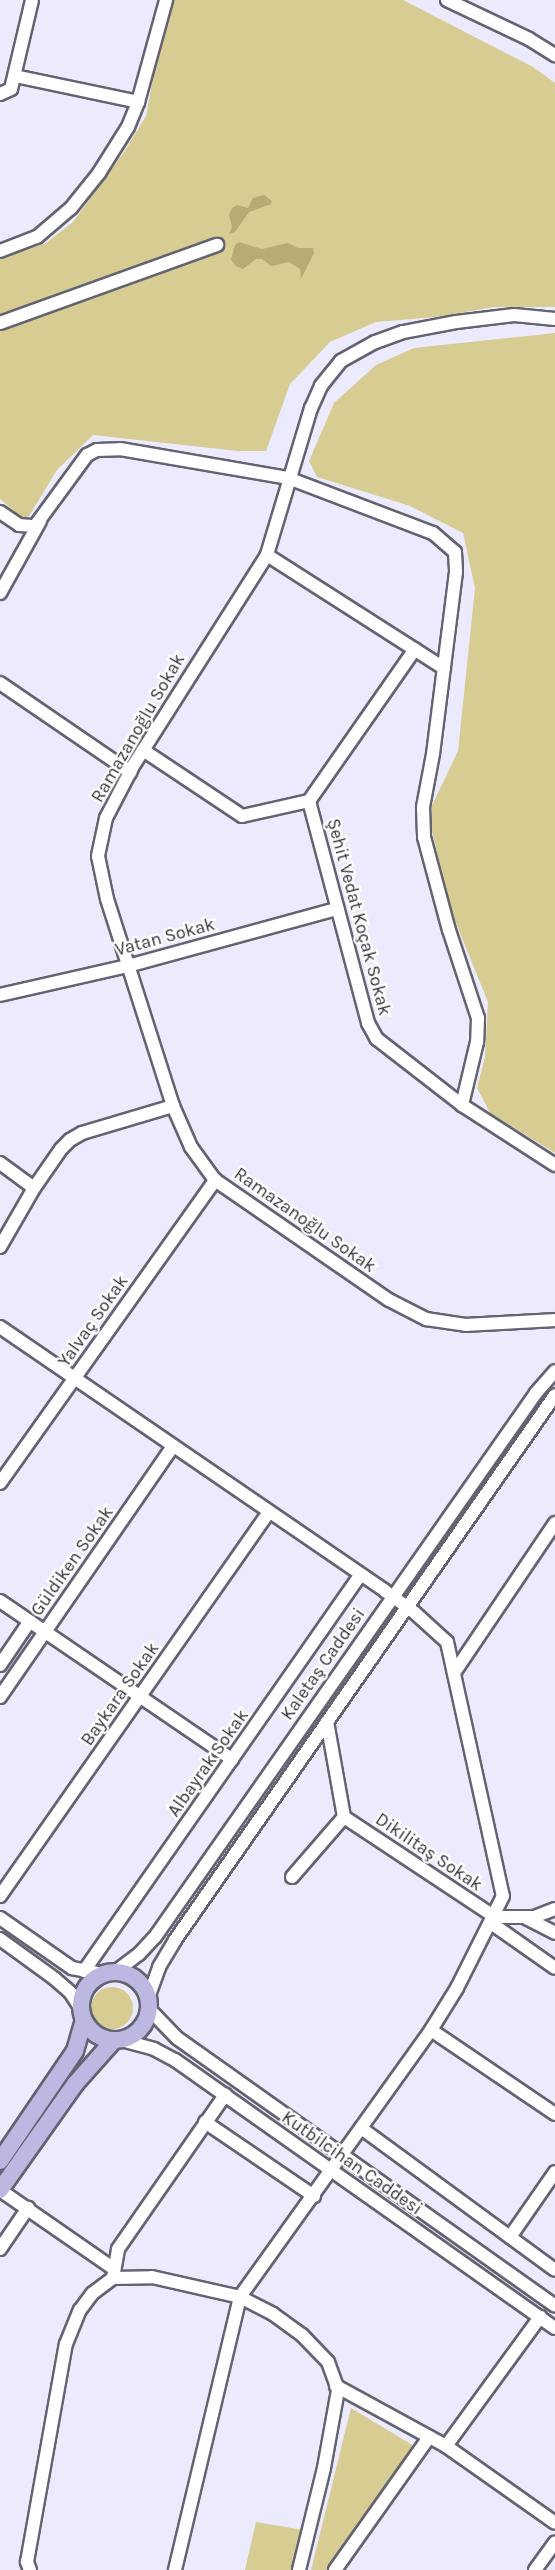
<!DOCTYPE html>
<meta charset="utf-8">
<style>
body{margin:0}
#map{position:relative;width:555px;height:2570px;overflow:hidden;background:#ecebfd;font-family:Karla,sans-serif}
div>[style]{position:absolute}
.green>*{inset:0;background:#d7cc92}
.round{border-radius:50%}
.water>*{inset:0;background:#b7ac73}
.roads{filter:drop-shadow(2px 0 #636371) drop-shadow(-2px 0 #636371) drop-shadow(0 2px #636371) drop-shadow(0 -2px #636371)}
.minor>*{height:12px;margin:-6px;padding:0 6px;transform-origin:6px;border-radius:6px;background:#fff}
.major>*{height:16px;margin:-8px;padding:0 8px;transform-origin:8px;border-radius:8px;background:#bcb8e1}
.major>.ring{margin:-8px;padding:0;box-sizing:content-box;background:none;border:16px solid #bcb8e1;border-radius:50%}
span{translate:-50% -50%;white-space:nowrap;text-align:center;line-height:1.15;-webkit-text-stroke:4.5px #fff;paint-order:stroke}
.street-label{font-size:18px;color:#333339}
</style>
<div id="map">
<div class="green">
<i style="clip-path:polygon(172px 0,403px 0,533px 67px,555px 83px,555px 307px,494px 307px,436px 317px,376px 322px,330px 342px,290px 384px,266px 451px,238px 451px,93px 435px,57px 470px,26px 521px,0 499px,0 259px,46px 243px,73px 222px,124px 152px,146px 116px,157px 57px)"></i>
<i style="clip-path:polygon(555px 333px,555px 1153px,490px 1113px,477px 1088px,485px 1057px,488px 1002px,451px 911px,428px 814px,458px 751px,475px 588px,463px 533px,410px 506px,317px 477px,309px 461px,334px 403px,376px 365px,414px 348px)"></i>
<i class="round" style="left:91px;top:1987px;width:42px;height:42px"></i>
<i style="clip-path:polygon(351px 2408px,414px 2446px,327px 2570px,311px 2570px)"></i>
<i style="clip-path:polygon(256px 2522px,303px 2530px,294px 2570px,245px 2570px)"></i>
</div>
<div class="water">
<i style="clip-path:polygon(264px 195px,272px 201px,271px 204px,249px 212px,235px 232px,229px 234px,232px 227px,229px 215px,232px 208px,237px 205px,248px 208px,253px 198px)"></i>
<i style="clip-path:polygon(239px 242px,262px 249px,288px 243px,298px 248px,313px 248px,314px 253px,301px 279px,300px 269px,289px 262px,271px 266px,262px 259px,256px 259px,243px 269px,236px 266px,231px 260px,235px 245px)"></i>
</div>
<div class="roads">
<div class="minor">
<i style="left:447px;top:0;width:91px;rotate:25.4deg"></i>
<i style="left:529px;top:39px;width:31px;rotate:32deg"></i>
<i style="left:15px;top:76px;width:126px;rotate:11.9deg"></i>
<i style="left:0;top:94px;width:12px;rotate:-24deg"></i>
<i style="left:11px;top:89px;width:91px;rotate:-76.7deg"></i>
<i style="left:0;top:251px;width:40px;rotate:-21deg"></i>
<i style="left:37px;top:237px;width:45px;rotate:-40.5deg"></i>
<i style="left:71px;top:208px;width:45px;rotate:-51.3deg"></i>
<i style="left:99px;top:173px;width:54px;rotate:-57.8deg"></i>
<i style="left:128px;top:127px;width:27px;rotate:-68deg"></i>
<i style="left:138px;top:102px;width:106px;rotate:-74.6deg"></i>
<i style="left:555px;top:319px;width:41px;rotate:-174.4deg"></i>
<i style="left:514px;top:315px;width:58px;rotate:173.1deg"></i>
<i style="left:456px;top:322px;width:54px;rotate:169.3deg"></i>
<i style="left:403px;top:332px;width:30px;rotate:160deg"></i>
<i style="left:375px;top:342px;width:39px;rotate:151deg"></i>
<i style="left:341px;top:361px;width:32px;rotate:129deg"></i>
<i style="left:321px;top:386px;width:24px;rotate:114deg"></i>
<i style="left:311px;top:408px;width:153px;rotate:106.7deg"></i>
<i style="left:267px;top:555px;width:252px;rotate:122.4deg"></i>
<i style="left:132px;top:768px;width:56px;rotate:117.5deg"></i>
<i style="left:106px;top:818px;width:39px;rotate:102deg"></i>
<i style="left:98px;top:856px;width:44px;rotate:78.2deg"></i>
<i style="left:107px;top:899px;width:217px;rotate:72.3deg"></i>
<i style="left:173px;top:1106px;width:45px;rotate:66.3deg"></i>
<i style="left:191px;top:1147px;width:41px;rotate:54deg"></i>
<i style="left:215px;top:1180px;width:211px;rotate:34.6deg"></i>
<i style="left:389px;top:1300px;width:42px;rotate:27.2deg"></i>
<i style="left:426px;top:1319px;width:40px;rotate:8.5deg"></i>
<i style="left:466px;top:1325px;width:89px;rotate:-3.2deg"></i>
<i style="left:0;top:323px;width:231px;rotate:-19.8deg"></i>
<i style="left:0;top:512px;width:23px;rotate:34deg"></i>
<i style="left:19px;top:525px;width:16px;rotate:4deg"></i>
<i style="left:35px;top:526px;width:88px;rotate:-53.8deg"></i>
<i style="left:87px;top:455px;width:11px;rotate:-27deg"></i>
<i style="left:97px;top:450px;width:23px;rotate:-2deg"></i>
<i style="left:120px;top:449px;width:170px;rotate:9.8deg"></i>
<i style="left:288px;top:478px;width:155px;rotate:20.8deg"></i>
<i style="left:433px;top:533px;width:29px;rotate:41deg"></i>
<i style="left:455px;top:552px;width:20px;rotate:87deg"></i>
<i style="left:456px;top:572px;width:183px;rotate:97.2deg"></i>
<i style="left:433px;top:754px;width:54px;rotate:100.7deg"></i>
<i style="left:423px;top:807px;width:30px;rotate:88deg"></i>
<i style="left:424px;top:837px;width:96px;rotate:75deg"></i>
<i style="left:449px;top:930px;width:93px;rotate:71.8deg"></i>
<i style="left:478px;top:1018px;width:24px;rotate:92deg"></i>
<i style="left:477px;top:1042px;width:65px;rotate:103.4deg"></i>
<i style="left:267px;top:555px;width:210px;rotate:32.6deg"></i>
<i style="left:0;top:593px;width:82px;rotate:-60.9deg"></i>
<i style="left:0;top:683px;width:158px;rotate:34.4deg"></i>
<i style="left:143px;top:750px;width:119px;rotate:33.7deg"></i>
<i style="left:242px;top:816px;width:69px;rotate:-12.6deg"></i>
<i style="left:309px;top:801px;width:230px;rotate:75.1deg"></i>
<i style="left:368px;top:1023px;width:18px;rotate:61deg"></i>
<i style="left:377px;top:1039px;width:108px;rotate:37.8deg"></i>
<i style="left:462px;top:1105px;width:111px;rotate:32.8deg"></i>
<i style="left:309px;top:801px;width:185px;rotate:-55.1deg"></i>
<i style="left:0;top:995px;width:131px;rotate:-12.8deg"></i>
<i style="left:128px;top:966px;width:217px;rotate:-15.3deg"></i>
<i style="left:0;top:1163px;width:42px;rotate:36.3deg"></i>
<i style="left:0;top:1247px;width:68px;rotate:-60deg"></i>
<i style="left:34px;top:1188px;width:47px;rotate:-55.3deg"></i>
<i style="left:61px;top:1149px;width:13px;rotate:-45deg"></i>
<i style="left:70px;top:1140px;width:14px;rotate:-30deg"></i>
<i style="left:82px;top:1133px;width:95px;rotate:-16.5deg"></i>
<i style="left:0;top:1327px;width:467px;rotate:34.4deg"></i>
<i style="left:385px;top:1591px;width:37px;rotate:36deg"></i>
<i style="left:415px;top:1613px;width:43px;rotate:42.2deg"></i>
<i style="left:447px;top:1642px;width:260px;rotate:77.6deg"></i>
<i style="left:503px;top:1896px;width:103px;rotate:116.6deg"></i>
<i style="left:457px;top:1988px;width:49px;rotate:121.8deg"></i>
<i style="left:431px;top:2030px;width:328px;rotate:125.6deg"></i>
<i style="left:240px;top:2297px;width:281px;rotate:103.4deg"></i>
<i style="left:0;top:1483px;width:372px;rotate:-54.6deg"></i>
<i style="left:0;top:1601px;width:281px;rotate:34.3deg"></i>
<i style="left:0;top:1665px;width:53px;rotate:-55.7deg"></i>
<i style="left:454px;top:1673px;width:181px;rotate:-56deg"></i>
<i style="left:0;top:1697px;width:305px;rotate:-55.4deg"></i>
<i style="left:344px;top:1817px;width:181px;rotate:33.5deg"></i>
<i style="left:292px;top:1877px;width:79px;rotate:-49.1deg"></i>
<i style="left:344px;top:1817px;width:97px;rotate:-100.1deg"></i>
<i style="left:0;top:1896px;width:469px;rotate:-55deg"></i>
<i style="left:495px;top:1917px;width:39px"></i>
<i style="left:534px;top:1917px;width:22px;rotate:-21deg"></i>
<i style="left:524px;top:1917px;width:35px;rotate:27deg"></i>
<i style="left:0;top:1918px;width:88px;rotate:34.8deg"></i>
<i style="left:72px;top:1968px;width:33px;rotate:11deg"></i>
<i style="left:491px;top:1923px;width:78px;rotate:35.1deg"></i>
<i style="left:0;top:1939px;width:68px;rotate:36deg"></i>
<i style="left:55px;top:1979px;width:20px;rotate:41deg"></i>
<i style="left:70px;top:1992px;width:20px;rotate:57deg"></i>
<i style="left:84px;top:1971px;width:483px;rotate:-55.1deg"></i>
<i style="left:115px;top:1972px;width:30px;rotate:-37deg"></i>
<i style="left:139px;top:1954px;width:23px;rotate:-47deg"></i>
<i style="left:155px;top:1937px;width:664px;rotate:-54.99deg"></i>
<i style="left:536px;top:1393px;width:29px;rotate:-49deg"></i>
<i style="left:148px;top:1998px;width:33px;rotate:-70deg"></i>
<i style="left:159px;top:1967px;width:31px;rotate:-59deg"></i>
<i style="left:175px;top:1940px;width:664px;rotate:-55.11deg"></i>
<i style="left:149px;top:2009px;width:40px;rotate:46deg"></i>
<i style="left:177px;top:2038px;width:463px;rotate:35.3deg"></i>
<i style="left:431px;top:2030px;width:150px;rotate:34.1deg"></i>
<i style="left:121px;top:2040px;width:34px;rotate:15deg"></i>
<i style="left:154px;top:2049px;width:24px;rotate:28deg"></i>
<i style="left:175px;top:2060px;width:465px;rotate:35.2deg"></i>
<i style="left:205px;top:2122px;width:132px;rotate:34.2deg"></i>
<i style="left:361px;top:2128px;width:240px;rotate:36.2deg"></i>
<i style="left:0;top:2190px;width:139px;rotate:34.7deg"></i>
<i style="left:510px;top:2237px;width:79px;rotate:-55.3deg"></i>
<i style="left:0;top:2249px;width:50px;rotate:-55.7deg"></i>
<i style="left:113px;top:2278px;width:29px;rotate:-80deg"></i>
<i style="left:118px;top:2249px;width:188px;rotate:-55.2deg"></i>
<i style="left:336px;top:2386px;width:125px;rotate:28.6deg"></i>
<i style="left:446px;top:2446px;width:133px;rotate:35.2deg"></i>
<i style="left:446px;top:2446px;width:160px;rotate:-53.9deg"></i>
<i style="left:30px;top:2570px;width:9px;rotate:-111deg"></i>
<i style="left:27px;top:2562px;width:221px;rotate:-79.9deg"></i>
<i style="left:66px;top:2344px;width:37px;rotate:-68deg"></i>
<i style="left:80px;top:2310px;width:21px;rotate:-53deg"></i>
<i style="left:93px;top:2293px;width:25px;rotate:-37deg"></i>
<i style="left:113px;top:2278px;width:39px;rotate:-1deg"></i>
<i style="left:152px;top:2277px;width:90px;rotate:12.8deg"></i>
<i style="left:240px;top:2297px;width:37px;rotate:27deg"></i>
<i style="left:273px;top:2314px;width:36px;rotate:36deg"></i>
<i style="left:302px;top:2335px;width:37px;rotate:46deg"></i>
<i style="left:328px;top:2362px;width:30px;rotate:70deg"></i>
<i style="left:338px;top:2390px;width:79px;rotate:100.2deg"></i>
<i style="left:324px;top:2468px;width:105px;rotate:103.8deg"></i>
<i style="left:335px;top:2570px;width:163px;rotate:-54.7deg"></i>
<i style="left:535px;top:2570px;width:34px;rotate:-54deg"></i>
</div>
<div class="major">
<i class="ring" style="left:81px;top:1972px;width:52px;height:52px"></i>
<i style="left:0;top:2161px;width:133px;rotate:-55.7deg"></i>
<i style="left:75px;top:2051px;width:32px;rotate:-74deg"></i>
<i style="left:0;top:2190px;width:130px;rotate:-54.7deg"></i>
<i style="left:75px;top:2084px;width:59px;rotate:-48.4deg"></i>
</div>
</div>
<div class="street-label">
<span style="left:138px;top:728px;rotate:-60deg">Ramazanoğlu Sokak</span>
<span style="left:359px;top:917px;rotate:75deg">Şehit Vedat Koçak Sokak</span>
<span style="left:165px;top:937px;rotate:-15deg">Vatan Sokak</span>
<span style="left:305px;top:1220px;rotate:35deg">Ramazanoğlu Sokak</span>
<span style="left:93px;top:1321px;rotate:-55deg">Yalvaç Sokak</span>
<span style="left:72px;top:1561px;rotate:-55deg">Güldiken Sokak</span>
<span style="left:323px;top:1664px;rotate:-55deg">Kaletaş Caddesi</span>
<span style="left:120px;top:1694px;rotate:-55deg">Baykara Sokak</span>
<span style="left:208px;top:1763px;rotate:-55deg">Albayrak Sokak</span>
<span style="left:429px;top:1852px;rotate:34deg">Dikilitaş Sokak</span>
<span style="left:352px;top:2163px;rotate:35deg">Kutbilcihan Caddesi</span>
</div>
</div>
